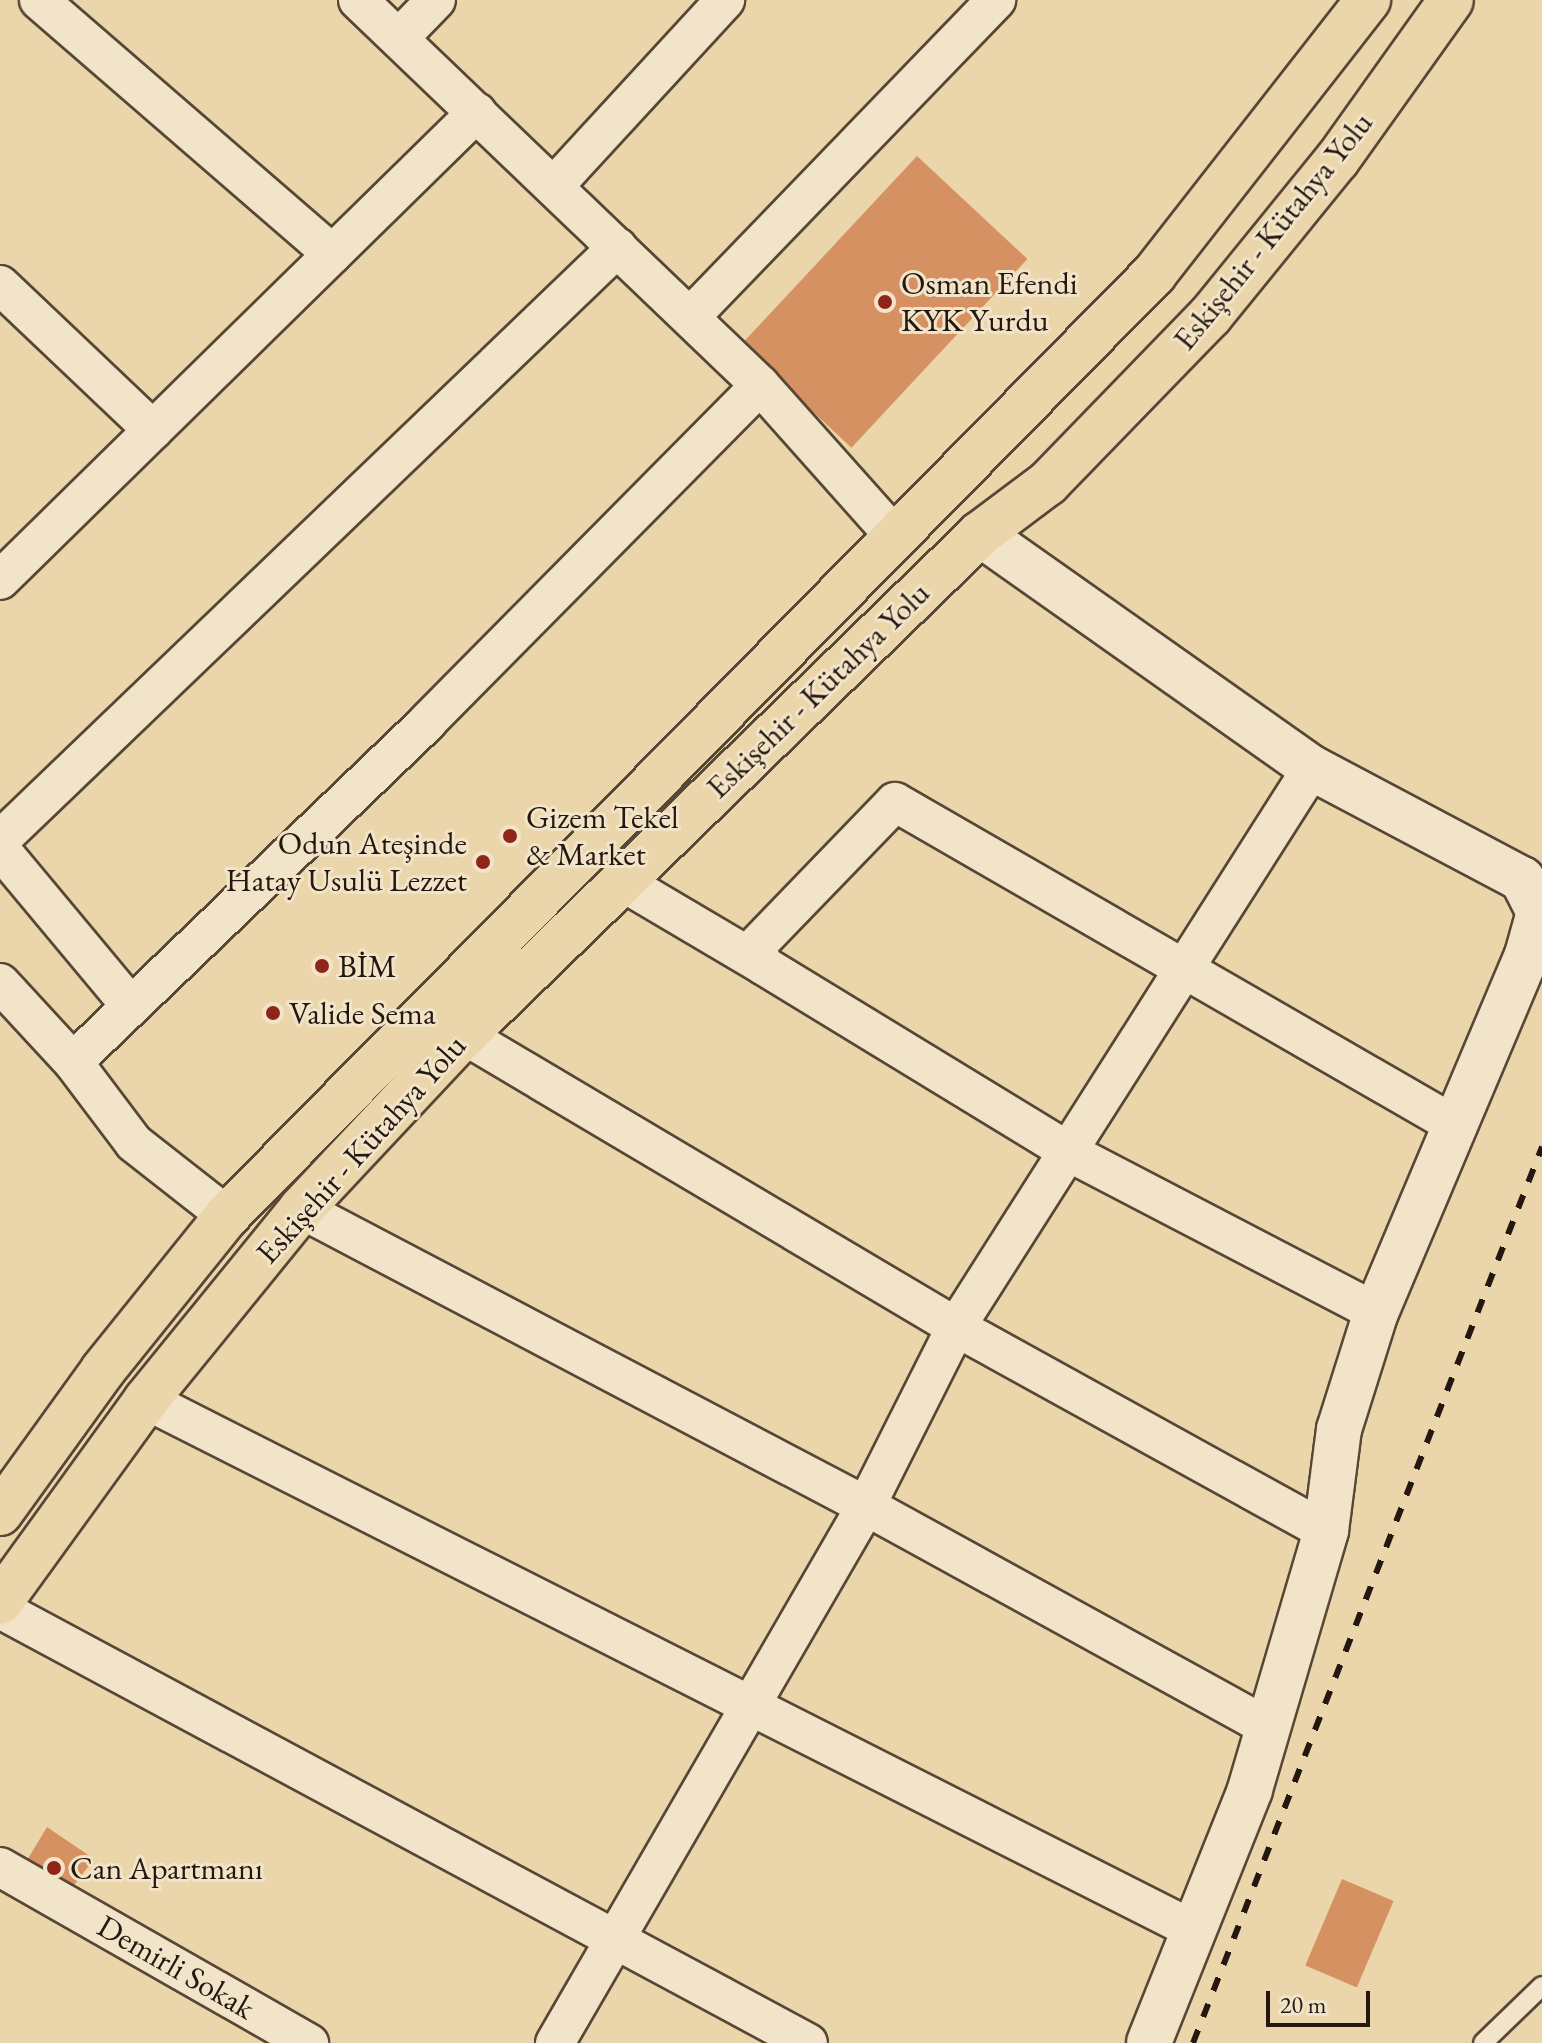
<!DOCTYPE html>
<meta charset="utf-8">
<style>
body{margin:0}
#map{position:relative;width:1542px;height:2043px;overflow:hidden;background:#ebd6ab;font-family:"EB Garamond",serif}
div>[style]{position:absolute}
.building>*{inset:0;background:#d59162;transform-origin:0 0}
.roads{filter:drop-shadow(2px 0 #564736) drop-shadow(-2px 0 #564736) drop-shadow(0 2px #564736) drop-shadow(0 -2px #564736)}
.service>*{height:18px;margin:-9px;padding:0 9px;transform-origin:9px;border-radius:9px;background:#f2e4c8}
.minor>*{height:38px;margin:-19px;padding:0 19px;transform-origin:19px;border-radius:19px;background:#f2e4c8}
.tertiary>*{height:44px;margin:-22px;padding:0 22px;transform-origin:22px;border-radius:22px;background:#f2e4c8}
.trunk>*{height:44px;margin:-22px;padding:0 22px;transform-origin:22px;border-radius:22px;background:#ebd6ab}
.rail>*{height:6px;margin-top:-3px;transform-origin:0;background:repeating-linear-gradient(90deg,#24170f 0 14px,transparent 0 28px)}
.dots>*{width:22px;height:22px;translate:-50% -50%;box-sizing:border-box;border:4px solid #f2e4c8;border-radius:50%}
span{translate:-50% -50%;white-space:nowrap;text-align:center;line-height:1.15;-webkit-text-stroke:6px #f2e4c8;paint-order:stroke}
.street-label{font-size:32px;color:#24170f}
.poi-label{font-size:32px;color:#24170f}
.left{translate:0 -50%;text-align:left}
.right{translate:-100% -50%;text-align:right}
.scale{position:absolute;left:1266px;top:1991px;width:104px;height:36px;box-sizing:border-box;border:4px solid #24170f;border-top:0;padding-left:10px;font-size:24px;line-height:28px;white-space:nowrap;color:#24170f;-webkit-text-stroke:6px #f2e4c8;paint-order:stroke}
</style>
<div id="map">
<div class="building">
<i style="left:917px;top:156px;width:151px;height:258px;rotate:43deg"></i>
<i style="clip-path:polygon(47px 1827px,94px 1859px,61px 1902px,17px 1877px)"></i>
<i style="left:1342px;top:1879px;width:56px;height:94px;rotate:23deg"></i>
</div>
<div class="roads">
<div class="service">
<i style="left:1483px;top:2043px;width:82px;rotate:-44deg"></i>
</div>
<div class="minor">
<i style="left:39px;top:0;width:388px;rotate:40.9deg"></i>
<i style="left:358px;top:0;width:557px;rotate:43.76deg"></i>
<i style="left:760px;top:385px;width:206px;rotate:48.3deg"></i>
<i style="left:399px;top:38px;width:53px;rotate:-45.8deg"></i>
<i style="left:554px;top:186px;width:253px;rotate:-47.4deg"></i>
<i style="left:0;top:285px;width:211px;rotate:43.5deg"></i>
<i style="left:690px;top:317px;width:441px;rotate:-46deg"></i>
<i style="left:0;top:580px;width:668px;rotate:-44.45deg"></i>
<i style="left:0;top:840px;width:856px;rotate:-43.82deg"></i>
<i style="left:0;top:849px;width:202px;rotate:50.2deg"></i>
<i style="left:621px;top:881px;width:165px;rotate:30.6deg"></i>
<i style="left:0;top:983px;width:108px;rotate:47.3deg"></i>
<i style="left:73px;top:1062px;width:101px;rotate:53deg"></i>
<i style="left:134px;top:1143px;width:118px;rotate:38.1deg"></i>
<i style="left:464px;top:1035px;width:572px;rotate:30.69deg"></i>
<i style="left:956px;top:1327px;width:423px;rotate:28.9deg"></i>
<i style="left:73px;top:1062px;width:492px;rotate:-43.8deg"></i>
<i style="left:428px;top:721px;width:472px;rotate:-45.3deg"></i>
<i style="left:301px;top:1209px;width:638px;rotate:27.73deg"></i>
<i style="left:866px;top:1506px;width:460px;rotate:28.8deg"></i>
<i style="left:1376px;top:1312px;width:344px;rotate:-152.5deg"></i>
<i style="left:1071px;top:1153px;width:361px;rotate:-148.6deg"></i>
<i style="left:763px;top:965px;width:20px;rotate:-110deg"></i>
<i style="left:756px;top:946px;width:200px;rotate:-46deg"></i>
<i style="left:895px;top:802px;width:644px;rotate:29.99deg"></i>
<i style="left:146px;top:1400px;width:1174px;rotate:26.83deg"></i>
<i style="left:0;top:1609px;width:917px;rotate:28.24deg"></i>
<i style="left:0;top:1867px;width:356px;rotate:29.7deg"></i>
<i style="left:555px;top:2043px;width:621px;rotate:-59.92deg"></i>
<i style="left:866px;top:1506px;width:200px;rotate:-63.3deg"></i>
<i style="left:956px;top:1327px;width:663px;rotate:-57.51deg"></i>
</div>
<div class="tertiary">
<i style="left:980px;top:534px;width:406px;rotate:35.2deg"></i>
<i style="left:1312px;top:768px;width:238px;rotate:27.9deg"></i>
<i style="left:1522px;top:879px;width:37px;rotate:63deg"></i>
<i style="left:1539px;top:912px;width:45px;rotate:105.6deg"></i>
<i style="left:1527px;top:955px;width:388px;rotate:112.9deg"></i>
<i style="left:1376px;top:1312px;width:123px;rotate:107.5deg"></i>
<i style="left:1339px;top:1429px;width:103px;rotate:97.3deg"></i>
<i style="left:1326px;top:1531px;width:270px;rotate:106.4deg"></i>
<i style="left:1250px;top:1790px;width:272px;rotate:111.8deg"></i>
</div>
<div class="trunk">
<i style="left:0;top:1513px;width:176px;rotate:-54.2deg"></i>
<i style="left:103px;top:1370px;width:198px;rotate:-51.2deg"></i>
<i style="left:227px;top:1216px;width:1322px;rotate:-45.46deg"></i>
<i style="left:1154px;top:274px;width:348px;rotate:-52deg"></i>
<i style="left:0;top:1602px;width:249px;rotate:-54.1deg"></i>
<i style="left:146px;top:1400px;width:246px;rotate:-50.9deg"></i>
<i style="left:301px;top:1209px;width:238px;rotate:-46.9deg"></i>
<i style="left:464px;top:1035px;width:719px;rotate:-44.15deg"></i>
<i style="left:980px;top:534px;width:85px;rotate:-36.9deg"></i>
<i style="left:1048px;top:483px;width:233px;rotate:-45.9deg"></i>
<i style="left:1210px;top:316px;width:201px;rotate:-50.9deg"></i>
<i style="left:1337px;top:160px;width:196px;rotate:-54.5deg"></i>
</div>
</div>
<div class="rail">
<i style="left:1193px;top:2043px;width:962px;rotate:-68.72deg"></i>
</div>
<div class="dots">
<i style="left:885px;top:302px;background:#8f2418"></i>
<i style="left:510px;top:836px;background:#8f2418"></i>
<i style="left:483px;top:862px;background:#8f2418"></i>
<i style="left:322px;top:966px;background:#8f2418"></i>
<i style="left:273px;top:1013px;background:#8f2418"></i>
<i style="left:54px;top:1868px;background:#8f2418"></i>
</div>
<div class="street-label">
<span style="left:1273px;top:231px;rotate:-51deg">Eskişehir - Kütahya Yolu</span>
<span style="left:818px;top:690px;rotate:-44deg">Eskişehir - Kütahya Yolu</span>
<span style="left:361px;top:1149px;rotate:-48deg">Eskişehir - Kütahya Yolu</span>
<span style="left:176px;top:1967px;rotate:30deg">Demirli Sokak</span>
</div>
<div class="poi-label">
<span class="left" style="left:901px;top:302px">Osman Efendi<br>KYK Yurdu</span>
<span class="left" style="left:526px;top:836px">Gizem Tekel<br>&amp; Market</span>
<span class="right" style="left:467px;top:862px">Odun Ateşinde<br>Hatay Usulü Lezzet</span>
<span class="left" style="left:338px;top:966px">BİM</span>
<span class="left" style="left:289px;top:1013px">Valide Sema</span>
<span class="left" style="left:70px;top:1868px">Can Apartmanı</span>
</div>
<div class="scale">20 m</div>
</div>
